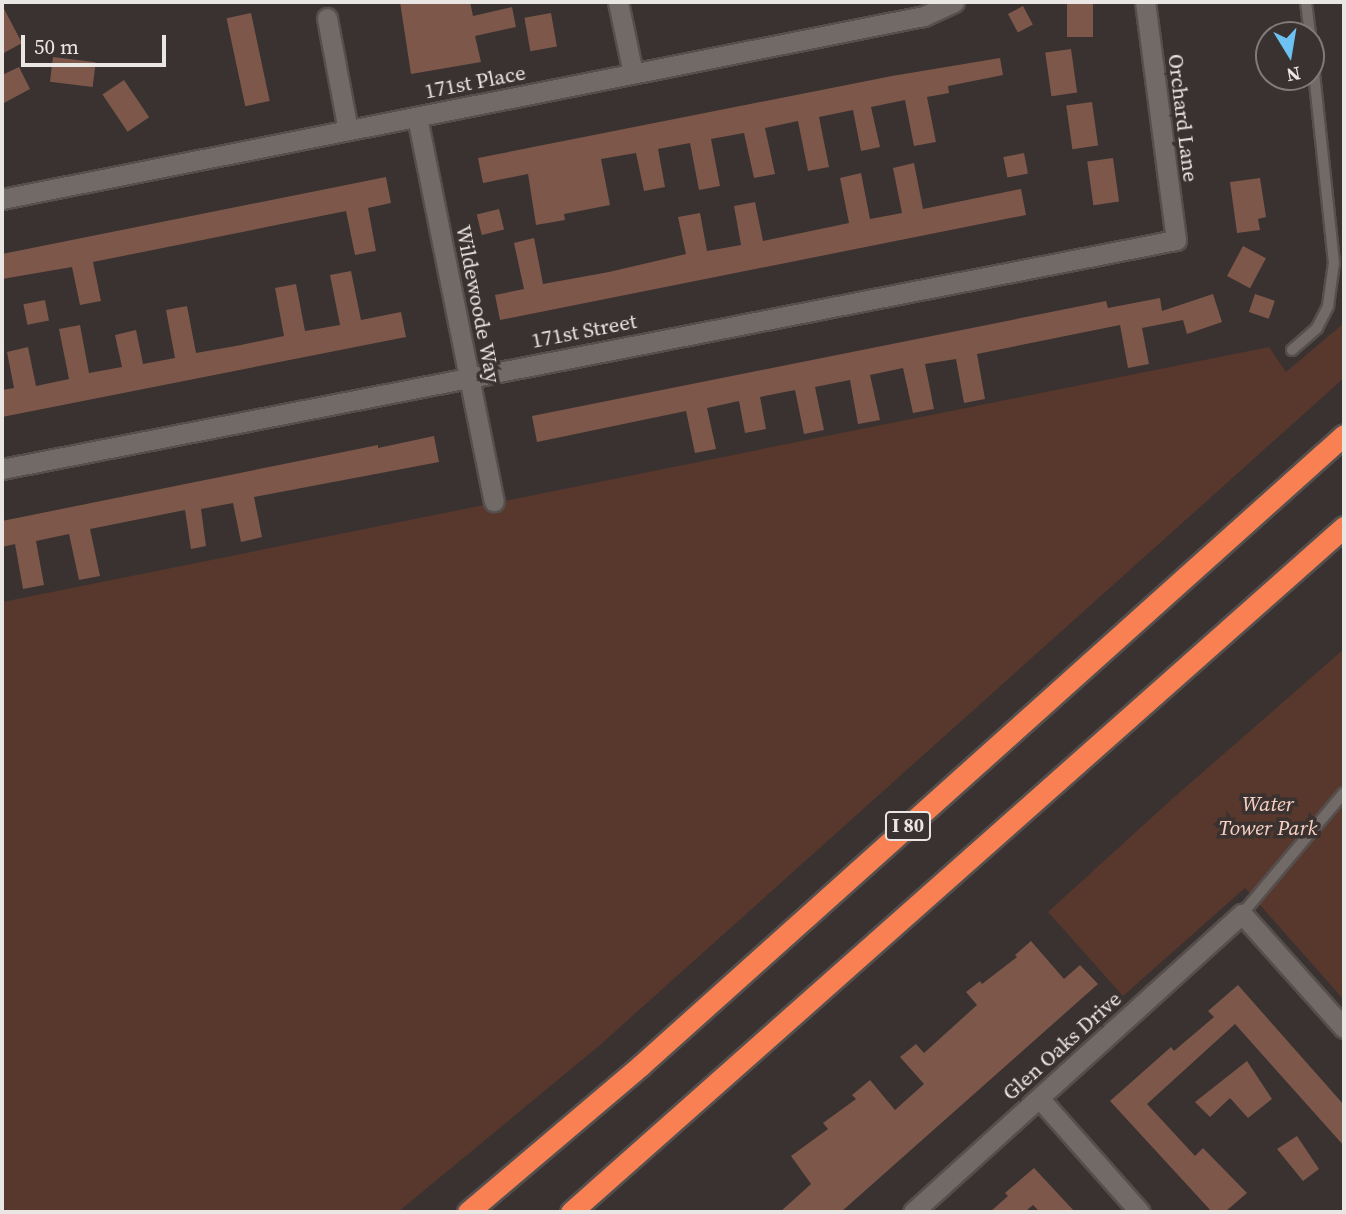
<!DOCTYPE html>
<style>
body{margin:0}
#map{position:relative;width:1346px;height:1214px;overflow:hidden;background:#393230;font-family:"Source Serif 4",serif}
div>[style]{position:absolute}
.green>*{inset:0;background:#58372c}
.building>*{inset:0;background:#7d574a;transform-origin:0 0}
.roads{filter:drop-shadow(2px 0 #554f4d) drop-shadow(-2px 0 #554f4d) drop-shadow(0 2px #554f4d) drop-shadow(0 -2px #554f4d)}
.service>*{height:10px;margin:-5px;padding:0 5px;transform-origin:5px;border-radius:5px;background:#726a67}
.minor>*{height:19px;margin:-9.5px;padding:0 9.5px;transform-origin:9.5px;border-radius:9.5px;background:#726a67}
.motorway>*{height:21px;margin:-10.5px;padding:0 10.5px;transform-origin:10.5px;border-radius:10.5px;background:#f88053}
span{translate:-50% -50%;white-space:nowrap;text-align:center;line-height:1.15;-webkit-text-stroke:7px #393230;paint-order:stroke}
.shield-label span{padding:2px 5px;background:#393230;border:2px solid;border-radius:5px;-webkit-text-stroke-width:0}
.shield-label{font-size:19px;color:#eae6e4;font-weight:700}
.street-label{font-size:21px;color:#eae6e4}
.park-label{font-size:21px;color:#fad1c3;font-style:italic}
.frame{position:absolute;inset:0;border:4px solid #eae6e4;pointer-events:none}
.north{position:absolute;left:1255px;top:21px;width:70px;height:70px;box-sizing:border-box;background:#393230;border:2px solid #807a78;border-radius:50%;rotate:169deg;font-size:19px;font-weight:700;line-height:28px;text-align:center;color:#eae6e4}
.north::after{content:'';display:block;margin:auto;width:24px;height:32px;background:#6dc2f3;clip-path:polygon(50% 0,100% 100%,50% 72%,0 100%)}
.scale{position:absolute;left:21px;top:35px;width:145px;height:32px;box-sizing:border-box;border:4px solid #eae6e4;border-top:0;padding-left:9px;font-size:21px;line-height:24px;white-space:nowrap;color:#eae6e4;-webkit-text-stroke:5px #393230;paint-order:stroke}
</style>
<div id="map">
<div class="green">
<i style="clip-path:polygon(1344px 323px,1344px 378px,600px 1045px,398px 1212px,2px 1212px,2px 602px,1269px 347px,1286px 372px)"></i>
<i style="clip-path:polygon(1344px 649px,1344px 1000px,1245px 888px,1123px 996px,1048px 912px,1172px 799px)"></i>
</div>
<div class="building">
<i style="clip-path:polygon(400px 2px,470px 2px,473px 16px,512px 7px,516px 27px,475px 36px,481px 62px,411px 74px)"></i>
<i style="left:1067px;top:2px;width:26px;height:35px"></i>
<i style="clip-path:polygon(2px 5px,22px 43px,2px 54px)"></i>
<i style="left:1023px;top:6px;width:21px;height:17px;rotate:62deg"></i>
<i style="left:251px;top:13px;width:90px;height:25px;rotate:78deg"></i>
<i style="left:551px;top:13px;width:34px;height:27px;rotate:80deg"></i>
<i style="left:1071px;top:49px;width:44px;height:26px;rotate:82deg"></i>
<i style="left:53px;top:57px;width:43px;height:25px;rotate:7deg"></i>
<i style="clip-path:polygon(1000px 58px,1003px 75px,948px 86px,949px 93px,927px 97px,936px 142px,914px 146px,905px 100px,871px 107px,880px 147px,861px 151px,853px 110px,819px 117px,829px 167px,808px 171px,798px 121px,765px 128px,775px 174px,754px 178px,744px 133px,711px 139px,720px 186px,699px 190px,690px 143px,658px 149px,665px 187px,644px 191px,636px 153px,601px 159px,610px 205px,564px 214px,565px 220px,536px 225px,528px 174px,483px 183px,478px 158px,892px 76px)"></i>
<i style="clip-path:polygon(19px 67px,30px 89px,2px 104px,2px 75px)"></i>
<i style="left:124px;top:80px;width:45px;height:26px;rotate:56deg"></i>
<i style="left:1092px;top:102px;width:44px;height:26px;rotate:82deg"></i>
<i style="left:1024px;top:153px;width:21px;height:21px;rotate:79deg"></i>
<i style="left:1113px;top:158px;width:44px;height:26px;rotate:82deg"></i>
<i style="clip-path:polygon(914px 163px,923px 209px,1021px 189px,1026px 215px,500px 320px,495px 295px,524px 289px,514px 243px,534px 238px,543px 284px,609px 272px,686px 254px,678px 217px,700px 213px,707px 251px,741px 245px,734px 206px,755px 202px,763px 241px,849px 223px,840px 178px,861px 173px,870px 219px,902px 213px,893px 168px)"></i>
<i style="clip-path:polygon(386px 177px,391px 203px,368px 208px,376px 251px,355px 255px,346px 211px,93px 262px,101px 301px,80px 305px,72px 267px,2px 279px,2px 254px)"></i>
<i style="clip-path:polygon(1260px 178px,1266px 217px,1258px 219px,1260px 230px,1237px 233px,1230px 182px)"></i>
<i style="left:499px;top:209px;width:21px;height:23px;rotate:76deg"></i>
<i style="left:1243px;top:246px;width:26px;height:34px;rotate:28deg"></i>
<i style="clip-path:polygon(351px 271px,361px 320px,401px 312px,406px 337px,2px 417px,2px 390px,14px 388px,7px 352px,28px 347px,36px 386px,69px 379px,59px 329px,80px 325px,89px 373px,122px 367px,115px 335px,136px 330px,143px 364px,175px 358px,166px 310px,187px 306px,196px 353px,241px 345px,284px 336px,275px 288px,296px 284px,305px 331px,340px 325px,330px 275px)"></i>
<i style="clip-path:polygon(1213px 294px,1222px 322px,1187px 334px,1183px 320px,1142px 328px,1149px 364px,1128px 368px,1120px 325px,977px 354px,985px 399px,964px 403px,956px 359px,925px 364px,934px 409px,913px 413px,903px 368px,870px 375px,880px 420px,858px 424px,850px 380px,815px 387px,824px 430px,804px 434px,795px 390px,760px 397px,766px 429px,745px 433px,739px 401px,707px 408px,716px 449px,695px 453px,686px 411px,537px 442px,532px 416px,1106px 301px,1108px 308px,1160px 298px,1162px 311px)"></i>
<i style="left:1255px;top:294px;width:21px;height:19px;rotate:19deg"></i>
<i style="left:45px;top:300px;width:21px;height:22px;rotate:79deg"></i>
<i style="clip-path:polygon(434px 436px,439px 462px,254px 497px,262px 537px,241px 542px,233px 503px,201px 509px,206px 546px,191px 549px,185px 510px,90px 529px,100px 576px,79px 580px,69px 534px,36px 541px,44px 585px,23px 589px,15px 544px,2px 547px,2px 521px,378px 445px,378px 448px)"></i>
<i style="clip-path:polygon(1031px 941px,1064px 979px,1080px 965px,1098px 984px,841px 1212px,780px 1212px,811px 1184px,791px 1156px,828px 1129px,823px 1123px,856px 1099px,852px 1095px,870px 1080px,895px 1110px,924px 1084px,900px 1057px,916px 1044px,924px 1053px,977px 1005px,966px 992px,980px 981px,982px 984px,1017px 957px,1015px 955px)"></i>
<i style="clip-path:polygon(1238px 985px,1344px 1105px,1344px 1146px,1235px 1024px,1147px 1104px,1195px 1156px,1203px 1148px,1247px 1193px,1225px 1212px,1212px 1212px,1110px 1101px,1171px 1047px,1174px 1051px,1214px 1017px,1208px 1011px)"></i>
<i style="clip-path:polygon(1247px 1061px,1272px 1099px,1248px 1118px,1230px 1098px,1210px 1117px,1195px 1102px)"></i>
<i style="clip-path:polygon(1297px 1136px,1319px 1169px,1303px 1181px,1277px 1149px)"></i>
<i style="clip-path:polygon(1034px 1168px,1075px 1212px,1040px 1212px,1033px 1205px,1025px 1212px,990px 1212px,1008px 1196px,1005px 1193px)"></i>
</div>
<div class="roads">
<div class="service">
<i style="left:1306px;top:2px;width:33px;rotate:83deg"></i>
<i style="left:1292px;top:350px;width:33px;rotate:-41deg"></i>
<i style="left:1317px;top:328px;width:25px;rotate:-63deg"></i>
<i style="left:1328px;top:306px;width:43px;rotate:-82.1deg"></i>
<i style="left:1334px;top:263px;width:219px;rotate:-96deg"></i>
<i style="left:1242px;top:914px;width:158px;rotate:-49.9deg"></i>
</div>
<div class="minor">
<i style="left:618px;top:2px;width:73px;rotate:78.1deg"></i>
<i style="left:327px;top:18px;width:114px;rotate:79.4deg"></i>
<i style="left:417px;top:117px;width:392px;rotate:78.7deg"></i>
<i style="left:2px;top:199px;width:940px;rotate:-11.23deg"></i>
<i style="left:924px;top:16px;width:33px;rotate:-25deg"></i>
<i style="left:2px;top:469px;width:1196px;rotate:-11.04deg"></i>
<i style="left:1176px;top:240px;width:240px;rotate:-97.4deg"></i>
<i style="left:1039px;top:1098px;width:152px;rotate:48.5deg"></i>
<i style="left:913px;top:1212px;width:444px;rotate:-42.2deg"></i>
<i style="left:1242px;top:914px;width:153px;rotate:48.2deg"></i>
</div>
<div class="motorway">
<i style="left:468px;top:1212px;width:226px;rotate:-40.3deg"></i>
<i style="left:640px;top:1066px;width:945px;rotate:-41.87deg"></i>
<i style="left:571px;top:1212px;width:1033px;rotate:-41.55deg"></i>
</div>
</div>
<div class="shield-label">
<span style="left:908px;top:826px">I 80</span>
</div>
<div class="street-label">
<span style="left:475px;top:82px;rotate:-11deg">171st Place</span>
<span style="left:1183px;top:118px;rotate:83deg">Orchard Lane</span>
<span style="left:478px;top:304px;rotate:79deg">Wildewoode Way</span>
<span style="left:584px;top:331px;rotate:-11deg">171st Street</span>
<span style="left:1062px;top:1046px;rotate:-42deg">Glen Oaks Drive</span>
</div>
<div class="park-label">
<span style="left:1268px;top:816px">Water<br>Tower Park</span>
</div>
<div class="frame"></div>
<div class="north">N</div>
<div class="scale">50 m</div>
</div>
